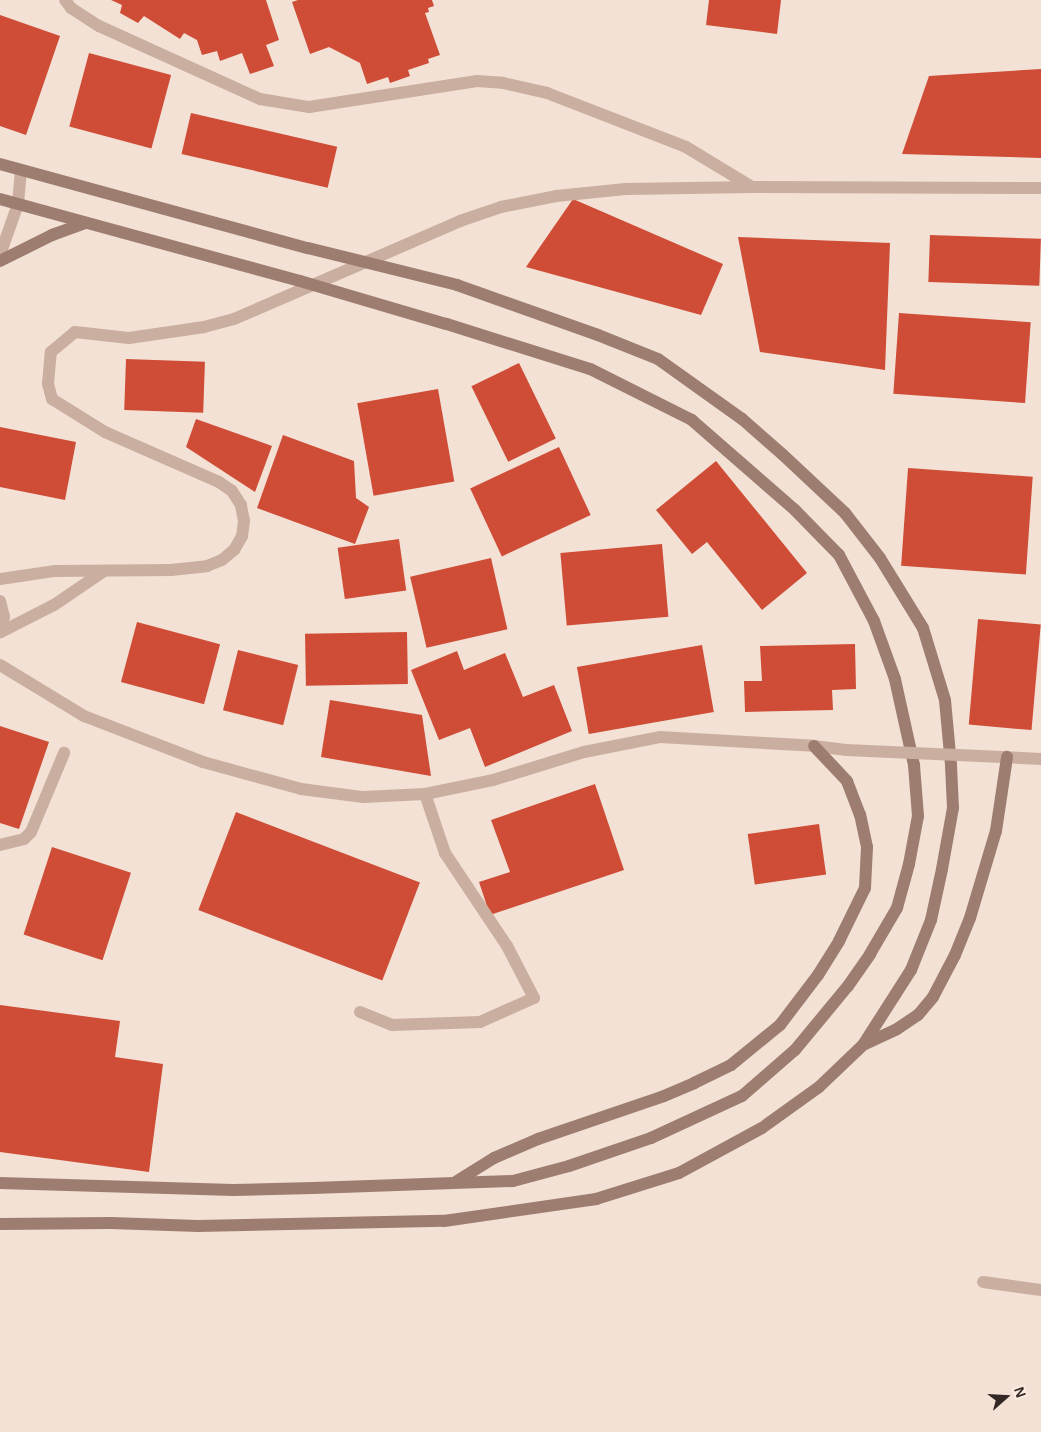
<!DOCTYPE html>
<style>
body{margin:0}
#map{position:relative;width:1041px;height:1432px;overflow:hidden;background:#f2e1d4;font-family:Arial,sans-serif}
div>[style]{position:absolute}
.building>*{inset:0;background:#cf4c36;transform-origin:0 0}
.minor>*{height:12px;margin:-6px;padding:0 6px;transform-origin:6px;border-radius:6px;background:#caafa0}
.tertiary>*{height:12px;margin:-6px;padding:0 6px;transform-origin:6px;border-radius:6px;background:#caafa0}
.secondary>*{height:12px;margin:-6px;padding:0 6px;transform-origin:6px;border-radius:6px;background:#9e7d71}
.tertiary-bridge>*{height:12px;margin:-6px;padding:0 6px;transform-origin:6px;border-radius:6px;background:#caafa0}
.secondary-bridge>*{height:12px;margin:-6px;padding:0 6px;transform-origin:6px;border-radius:6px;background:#9e7d71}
span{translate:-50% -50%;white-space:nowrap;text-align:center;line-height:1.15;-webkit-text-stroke:4px #faece0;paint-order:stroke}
.north{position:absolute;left:981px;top:1372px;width:50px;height:50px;-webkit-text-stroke:4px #faece0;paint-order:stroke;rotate:71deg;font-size:14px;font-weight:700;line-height:20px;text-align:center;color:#332724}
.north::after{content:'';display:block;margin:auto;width:18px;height:22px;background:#332724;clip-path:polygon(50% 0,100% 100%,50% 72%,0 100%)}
</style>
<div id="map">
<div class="building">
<i style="clip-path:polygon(111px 0,266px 0,279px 40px,266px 45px,274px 66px,250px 74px,242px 53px,220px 61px,217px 51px,202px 55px,197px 40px,184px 33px,180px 39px,144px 16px,138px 23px,120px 13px,122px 5px)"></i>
<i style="clip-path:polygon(298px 0,432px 0,434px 6px,428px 8px,429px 12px,425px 13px,440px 55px,428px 59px,429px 63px,408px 70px,410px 76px,390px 83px,388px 77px,367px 84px,360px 63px,329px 47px,310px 54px,292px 2px)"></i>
<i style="clip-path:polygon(709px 0,781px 0,777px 34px,706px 25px)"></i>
<i style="clip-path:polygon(0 15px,60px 36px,26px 135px,0 126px)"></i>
<i style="left:89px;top:53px;width:85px;height:76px;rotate:15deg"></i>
<i style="clip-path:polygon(1041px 69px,1041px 158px,902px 154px,929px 76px)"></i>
<i style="left:191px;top:113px;width:150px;height:42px;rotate:13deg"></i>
<i style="clip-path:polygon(573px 199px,723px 264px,701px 315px,526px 267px)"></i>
<i style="left:930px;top:235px;width:111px;height:47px;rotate:2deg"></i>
<i style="clip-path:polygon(738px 237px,890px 243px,885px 370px,760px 352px)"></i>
<i style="left:899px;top:313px;width:132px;height:81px;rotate:4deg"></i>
<i style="left:126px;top:359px;width:79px;height:51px;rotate:2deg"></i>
<i style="left:519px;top:363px;width:84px;height:53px;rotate:64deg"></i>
<i style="left:438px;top:389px;width:94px;height:82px;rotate:80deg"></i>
<i style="clip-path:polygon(196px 419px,272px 446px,255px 492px,186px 447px)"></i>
<i style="clip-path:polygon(0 427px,76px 442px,65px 500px,0 487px)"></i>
<i style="clip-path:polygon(283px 435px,354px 461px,356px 498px,369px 507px,355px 544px,257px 508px)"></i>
<i style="left:559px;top:447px;width:75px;height:98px;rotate:65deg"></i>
<i style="clip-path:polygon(716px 461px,807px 573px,762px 610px,707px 542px,692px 554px,656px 510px)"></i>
<i style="left:908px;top:468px;width:125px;height:98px;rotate:4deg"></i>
<i style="left:399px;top:539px;width:52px;height:62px;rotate:82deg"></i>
<i style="left:662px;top:544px;width:73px;height:102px;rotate:85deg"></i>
<i style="left:491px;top:558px;width:73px;height:83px;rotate:77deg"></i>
<i style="left:978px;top:619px;width:63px;height:106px;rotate:5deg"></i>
<i style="left:137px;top:622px;width:86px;height:62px;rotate:15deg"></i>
<i style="left:407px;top:632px;width:52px;height:102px;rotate:89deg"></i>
<i style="clip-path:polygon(855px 644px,856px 689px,832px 690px,833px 710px,745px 712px,744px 681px,762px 681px,760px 646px)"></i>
<i style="left:702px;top:645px;width:68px;height:127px;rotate:80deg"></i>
<i style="left:238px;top:650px;width:62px;height:62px;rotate:14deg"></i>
<i style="clip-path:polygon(457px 651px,464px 670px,505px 653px,523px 697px,554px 685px,572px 731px,485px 767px,470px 728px,439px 740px,411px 670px)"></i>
<i style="clip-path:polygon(330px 700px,422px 715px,431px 776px,321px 757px)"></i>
<i style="clip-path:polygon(0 726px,49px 742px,19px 829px,0 823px)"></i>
<i style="clip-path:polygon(595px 784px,624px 870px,490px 915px,479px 882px,510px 872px,491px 820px)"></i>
<i style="left:236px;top:812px;width:197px;height:105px;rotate:21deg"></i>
<i style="left:819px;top:824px;width:51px;height:72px;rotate:82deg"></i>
<i style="left:52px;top:847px;width:83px;height:92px;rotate:18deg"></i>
<i style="clip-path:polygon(0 1005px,120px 1021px,115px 1057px,163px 1064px,149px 1172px,0 1152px)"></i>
</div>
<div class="minor">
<i style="left:65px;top:0;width:10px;rotate:53deg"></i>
<i style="left:71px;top:8px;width:33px;rotate:33deg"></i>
<i style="left:99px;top:26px;width:177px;rotate:24.4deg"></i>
<i style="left:260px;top:99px;width:50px;rotate:9.3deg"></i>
<i style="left:309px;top:107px;width:170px;rotate:-8.8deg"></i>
<i style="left:477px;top:81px;width:26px;rotate:4deg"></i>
<i style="left:503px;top:83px;width:45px;rotate:12.8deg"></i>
<i style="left:547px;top:93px;width:149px;rotate:21.2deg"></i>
<i style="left:686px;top:147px;width:77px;rotate:31.2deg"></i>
<i style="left:0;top:579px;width:56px;rotate:-8.3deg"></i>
<i style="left:55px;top:571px;width:116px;rotate:-0.5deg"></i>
<i style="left:171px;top:570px;width:36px;rotate:-6deg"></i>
<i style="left:207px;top:566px;width:16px;rotate:-22deg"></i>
<i style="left:222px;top:560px;width:16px;rotate:-40deg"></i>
<i style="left:234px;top:550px;width:16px;rotate:-60deg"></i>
<i style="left:242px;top:536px;width:15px;rotate:-82deg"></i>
<i style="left:244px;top:521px;width:16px;rotate:-101deg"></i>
<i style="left:241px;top:505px;width:17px;rotate:-123deg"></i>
<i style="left:232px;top:491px;width:16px;rotate:-145deg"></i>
<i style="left:219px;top:482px;width:124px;rotate:-156.3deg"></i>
<i style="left:105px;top:432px;width:62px;rotate:-148.1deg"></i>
<i style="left:52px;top:399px;width:16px;rotate:-105deg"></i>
<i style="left:48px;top:384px;width:32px;rotate:-85deg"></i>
<i style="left:51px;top:352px;width:31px;rotate:-40deg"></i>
<i style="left:75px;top:332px;width:54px;rotate:6.3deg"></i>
<i style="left:129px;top:338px;width:76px;rotate:-8.3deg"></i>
<i style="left:204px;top:327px;width:31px;rotate:-15deg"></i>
<i style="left:234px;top:319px;width:246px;rotate:-23.4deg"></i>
<i style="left:460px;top:221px;width:43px;rotate:-18.9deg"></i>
<i style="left:501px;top:207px;width:56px;rotate:-11.3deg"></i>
<i style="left:556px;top:196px;width:70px;rotate:-5.7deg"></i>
<i style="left:626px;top:189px;width:126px;rotate:-0.9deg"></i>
<i style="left:1px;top:632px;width:59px;rotate:-27deg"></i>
<i style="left:54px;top:605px;width:60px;rotate:-34.2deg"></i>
<i style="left:0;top:845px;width:25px;rotate:-14deg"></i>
<i style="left:24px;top:839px;width:10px;rotate:-45deg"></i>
<i style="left:31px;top:832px;width:86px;rotate:-67.3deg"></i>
<i style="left:360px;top:1012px;width:35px;rotate:22deg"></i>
<i style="left:392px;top:1025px;width:88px;rotate:-2deg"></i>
<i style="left:480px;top:1022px;width:59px;rotate:-24deg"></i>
<i style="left:534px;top:998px;width:59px;rotate:-117.4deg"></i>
<i style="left:507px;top:946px;width:112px;rotate:-123.7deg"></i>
<i style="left:445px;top:853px;width:62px;rotate:-108.7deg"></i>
<i style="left:983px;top:1282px;width:59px;rotate:7.9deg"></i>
</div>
<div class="tertiary">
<i style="left:752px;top:187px;width:289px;rotate:0.2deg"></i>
<i style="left:0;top:255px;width:54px;rotate:-70.6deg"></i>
<i style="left:18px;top:204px;width:32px;rotate:-85deg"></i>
<i style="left:0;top:601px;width:16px;rotate:76deg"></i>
<i style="left:4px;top:617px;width:16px;rotate:105deg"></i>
<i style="left:0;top:665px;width:98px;rotate:31.3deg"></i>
<i style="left:84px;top:716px;width:128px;rotate:21.1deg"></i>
<i style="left:203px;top:762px;width:102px;rotate:15.4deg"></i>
<i style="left:301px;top:789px;width:63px;rotate:7.4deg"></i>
<i style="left:363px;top:797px;width:62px;rotate:-2.8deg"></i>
<i style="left:425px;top:794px;width:69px;rotate:-11.6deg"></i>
<i style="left:493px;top:780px;width:95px;rotate:-17.1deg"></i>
<i style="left:584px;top:752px;width:77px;rotate:-11.2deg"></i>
<i style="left:660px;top:737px;width:154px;rotate:3.3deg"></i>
<i style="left:814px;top:746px;width:32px;rotate:7deg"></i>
<i style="left:980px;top:756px;width:61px;rotate:2.8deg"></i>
</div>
<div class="secondary">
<i style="left:0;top:164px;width:319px;rotate:15.3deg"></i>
<i style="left:0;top:199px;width:311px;rotate:15.3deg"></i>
<i style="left:0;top:261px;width:58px;rotate:-26.6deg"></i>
<i style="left:52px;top:235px;width:35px;rotate:-20deg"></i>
<i style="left:865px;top:1044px;width:35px;rotate:-25deg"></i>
<i style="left:897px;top:1029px;width:25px;rotate:-34deg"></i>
<i style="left:918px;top:1015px;width:23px;rotate:-50deg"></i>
<i style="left:933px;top:997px;width:47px;rotate:-62.4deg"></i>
<i style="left:955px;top:955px;width:40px;rotate:-68deg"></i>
<i style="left:970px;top:918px;width:91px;rotate:-73.4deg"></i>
<i style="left:996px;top:831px;width:75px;rotate:-81.5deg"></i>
<i style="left:457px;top:1181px;width:44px;rotate:-31.9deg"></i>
<i style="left:494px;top:1158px;width:48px;rotate:-23.4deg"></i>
<i style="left:538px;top:1139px;width:133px;rotate:-18.8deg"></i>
<i style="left:664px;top:1096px;width:33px;rotate:-23deg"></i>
<i style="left:694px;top:1083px;width:41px;rotate:-25.9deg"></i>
<i style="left:731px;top:1065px;width:63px;rotate:-39.2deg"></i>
<i style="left:780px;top:1025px;width:63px;rotate:-52.8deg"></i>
<i style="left:818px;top:975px;width:40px;rotate:-58deg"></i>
<i style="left:839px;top:941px;width:59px;rotate:-63.9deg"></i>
<i style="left:865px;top:888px;width:41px;rotate:-87.2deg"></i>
<i style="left:867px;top:847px;width:33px;rotate:-102deg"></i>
<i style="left:860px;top:815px;width:36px;rotate:-111deg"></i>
<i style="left:847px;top:781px;width:48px;rotate:-133.3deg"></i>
<i style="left:0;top:1183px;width:233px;rotate:1.7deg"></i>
<i style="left:233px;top:1190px;width:80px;rotate:-1.4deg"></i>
<i style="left:313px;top:1188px;width:200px;rotate:-2deg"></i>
<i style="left:513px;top:1181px;width:58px;rotate:-15deg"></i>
<i style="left:569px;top:1166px;width:87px;rotate:-18.9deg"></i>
<i style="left:651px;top:1138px;width:100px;rotate:-24.8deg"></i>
<i style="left:742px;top:1096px;width:70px;rotate:-41deg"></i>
<i style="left:795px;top:1050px;width:83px;rotate:-50.4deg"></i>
<i style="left:848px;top:986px;width:39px;rotate:-55deg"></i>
<i style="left:870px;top:954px;width:53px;rotate:-59.6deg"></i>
<i style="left:897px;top:908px;width:46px;rotate:-74.7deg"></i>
<i style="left:909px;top:864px;width:49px;rotate:-79.4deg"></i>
<i style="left:918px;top:816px;width:51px;rotate:-94.5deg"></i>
<i style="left:914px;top:765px;width:88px;rotate:-102.5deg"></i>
<i style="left:895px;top:679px;width:62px;rotate:-109.9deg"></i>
<i style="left:874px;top:621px;width:75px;rotate:-117.9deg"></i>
<i style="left:839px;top:555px;width:63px;rotate:-134.4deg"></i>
<i style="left:795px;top:510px;width:137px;rotate:-138.9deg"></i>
<i style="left:692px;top:420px;width:114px;rotate:-153.4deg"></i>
<i style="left:590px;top:369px;width:151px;rotate:-162.6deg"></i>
<i style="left:0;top:1224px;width:111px;rotate:-0.5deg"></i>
<i style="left:111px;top:1223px;width:87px;rotate:2deg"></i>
<i style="left:198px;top:1226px;width:246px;rotate:-1.2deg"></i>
<i style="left:444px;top:1221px;width:154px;rotate:-8.2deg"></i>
<i style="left:596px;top:1199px;width:87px;rotate:-17.4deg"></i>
<i style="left:679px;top:1173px;width:94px;rotate:-28.5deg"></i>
<i style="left:762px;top:1128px;width:70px;rotate:-35.7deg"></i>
<i style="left:819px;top:1087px;width:61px;rotate:-43.7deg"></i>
<i style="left:863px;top:1045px;width:89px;rotate:-57.4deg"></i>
<i style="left:911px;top:970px;width:54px;rotate:-68.2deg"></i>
<i style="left:931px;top:920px;width:52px;rotate:-77.8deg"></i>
<i style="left:942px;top:869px;width:62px;rotate:-79.8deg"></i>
<i style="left:953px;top:808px;width:43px;rotate:-92.7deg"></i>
<i style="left:951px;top:765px;width:65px;rotate:-95.3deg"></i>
<i style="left:945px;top:700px;width:75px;rotate:-107deg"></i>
<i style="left:923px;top:628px;width:82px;rotate:-121.6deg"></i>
<i style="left:880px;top:558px;width:57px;rotate:-127.9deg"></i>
<i style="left:845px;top:513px;width:86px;rotate:-136.9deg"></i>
<i style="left:782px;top:454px;width:53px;rotate:-138.8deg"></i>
<i style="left:742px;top:419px;width:103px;rotate:-144.5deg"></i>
<i style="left:658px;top:359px;width:65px;rotate:-158.2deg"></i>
<i style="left:598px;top:335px;width:150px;rotate:-160.5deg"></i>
</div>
<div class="tertiary-bridge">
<i style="left:846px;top:750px;width:134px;rotate:2.6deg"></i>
</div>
<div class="secondary-bridge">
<i style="left:308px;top:248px;width:154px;rotate:13.9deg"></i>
<i style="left:300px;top:281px;width:152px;rotate:16.4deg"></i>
</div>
<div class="north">N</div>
</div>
